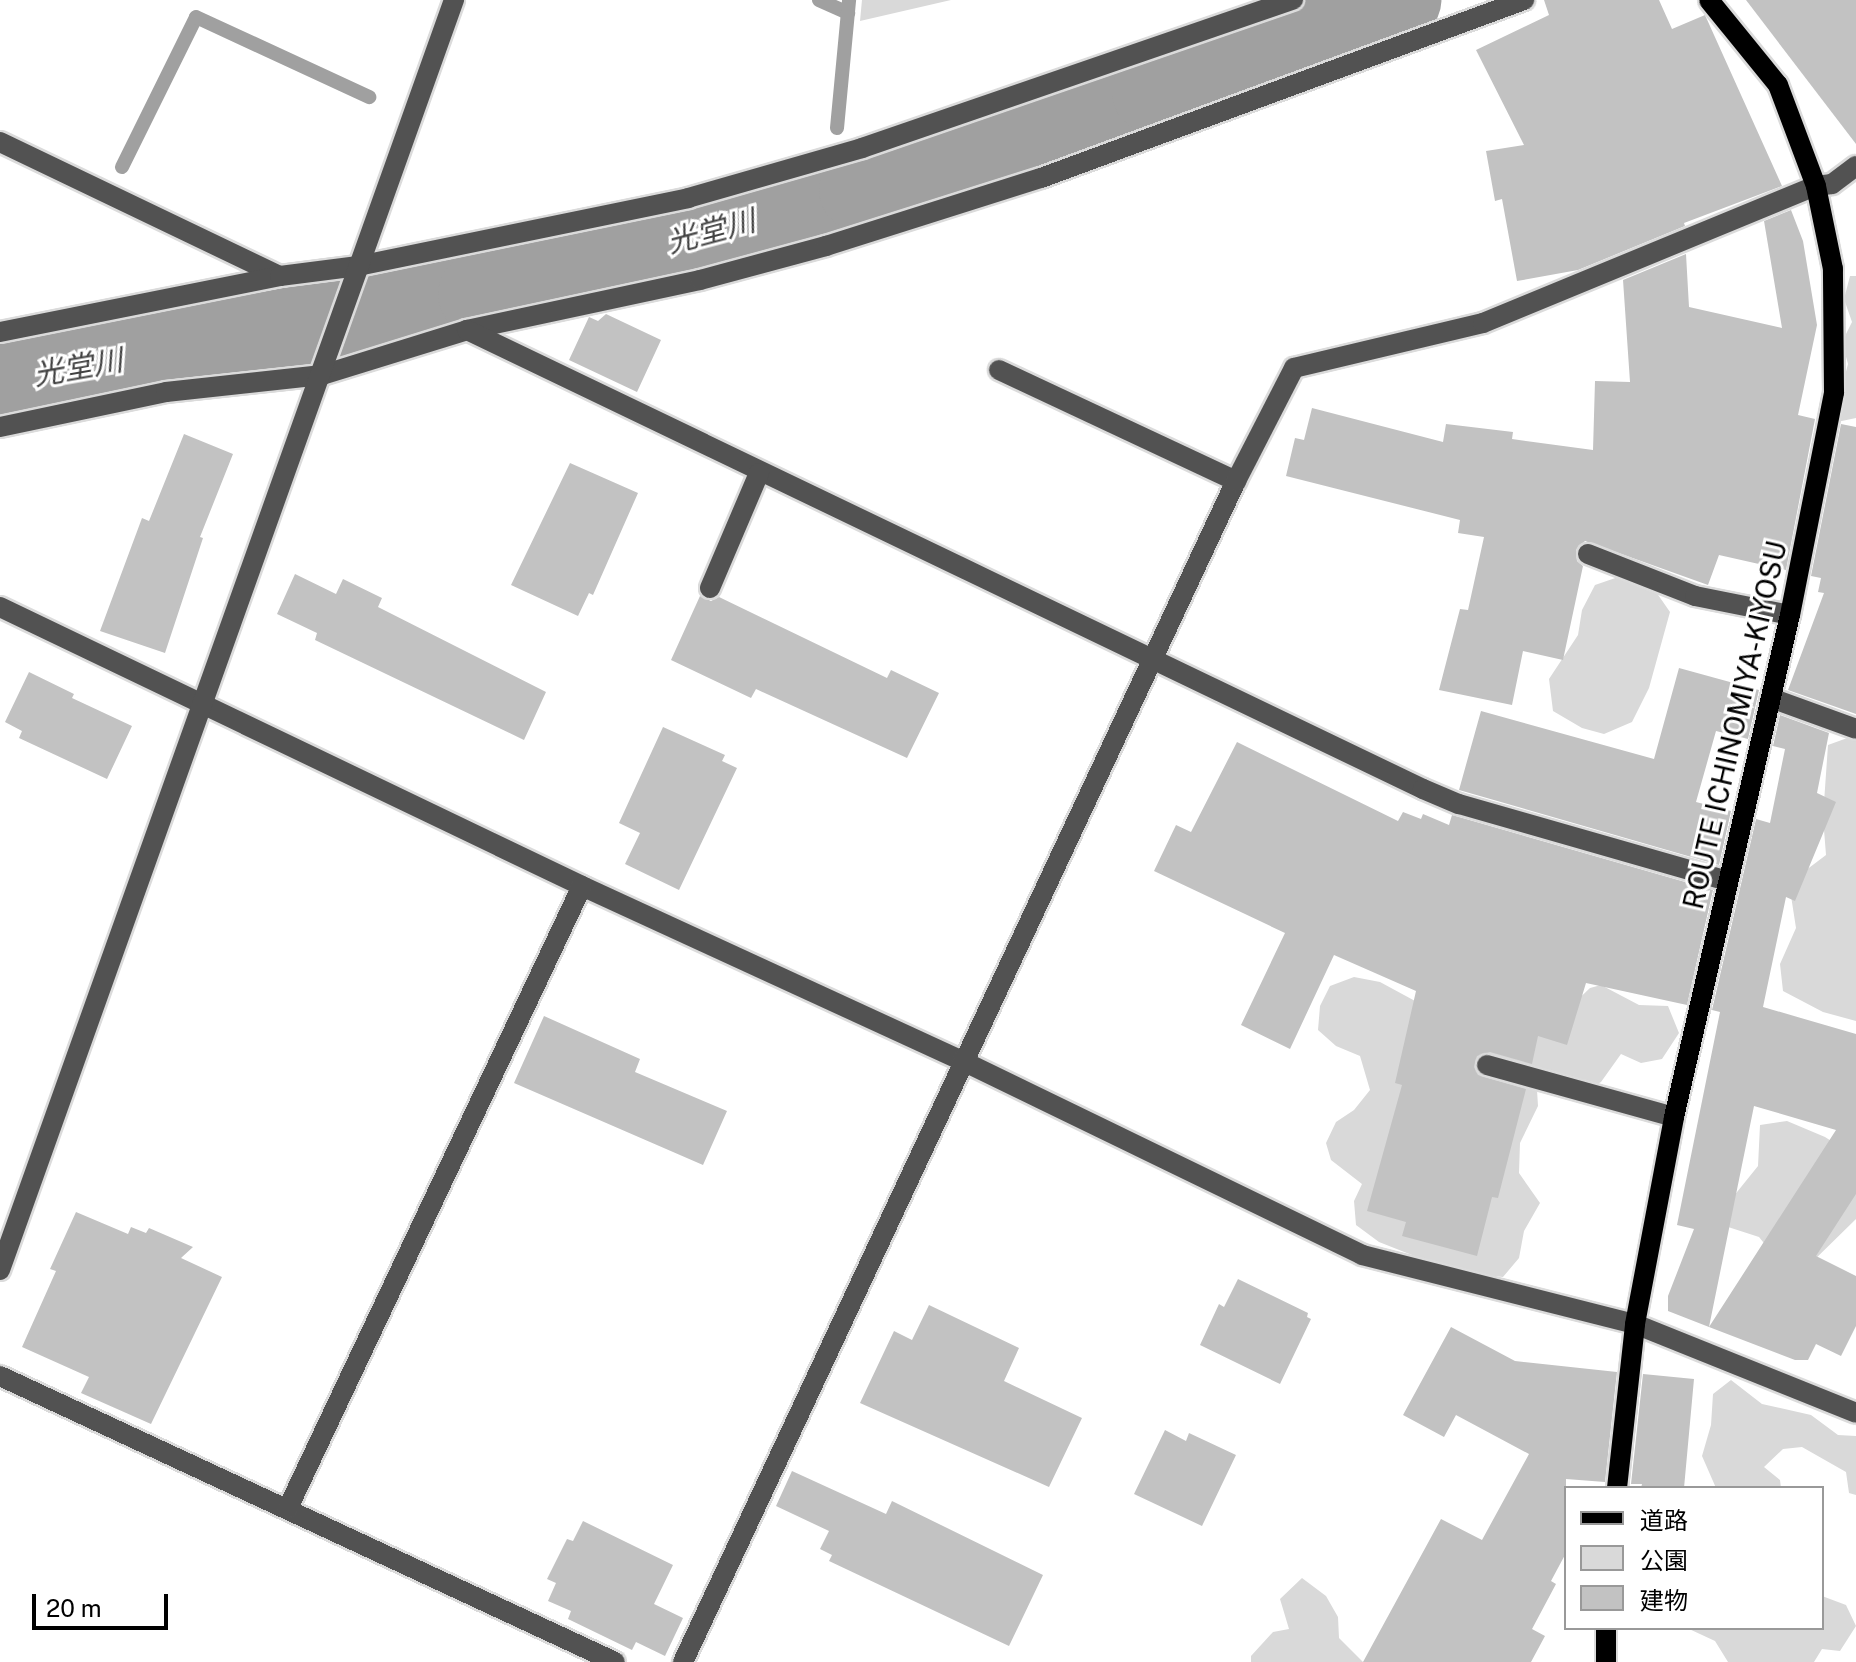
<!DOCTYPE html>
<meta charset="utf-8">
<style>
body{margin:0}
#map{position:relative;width:1856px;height:1662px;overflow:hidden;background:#fff;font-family:"Public Sans","Noto Sans JP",sans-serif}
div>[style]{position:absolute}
.green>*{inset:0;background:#d9d9d9}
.stream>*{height:14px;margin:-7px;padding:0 7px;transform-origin:7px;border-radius:7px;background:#a0a0a0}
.river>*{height:82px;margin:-41px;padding:0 41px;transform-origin:41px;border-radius:41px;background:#a0a0a0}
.building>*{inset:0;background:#c2c2c2}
.roads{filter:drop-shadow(2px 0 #dbdbdb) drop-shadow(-2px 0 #dbdbdb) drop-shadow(0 2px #dbdbdb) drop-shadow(0 -2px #dbdbdb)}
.minor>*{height:20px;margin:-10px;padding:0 10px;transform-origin:10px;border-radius:10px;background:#525252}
.major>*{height:20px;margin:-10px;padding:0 10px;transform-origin:10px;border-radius:10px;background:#000}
span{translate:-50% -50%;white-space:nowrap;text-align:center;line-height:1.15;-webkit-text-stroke:6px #fff;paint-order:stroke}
.street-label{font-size:28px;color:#000}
.water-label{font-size:30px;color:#414141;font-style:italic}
.legend{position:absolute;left:1564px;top:1486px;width:260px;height:144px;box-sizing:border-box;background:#fff;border:2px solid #999;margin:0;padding:10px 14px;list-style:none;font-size:24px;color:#000}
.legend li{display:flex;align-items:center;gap:16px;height:40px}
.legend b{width:40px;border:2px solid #999}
.scale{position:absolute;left:32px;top:1594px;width:136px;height:36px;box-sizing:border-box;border:4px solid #000;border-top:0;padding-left:10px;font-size:24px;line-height:28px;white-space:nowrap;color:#000;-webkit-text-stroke:6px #fff;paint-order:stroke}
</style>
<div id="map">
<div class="green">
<i style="clip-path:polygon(862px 0,951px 0,860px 21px)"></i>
<i style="clip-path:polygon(1850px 276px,1856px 276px,1856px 418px,1837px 422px,1837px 410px,1845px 400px,1842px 387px,1848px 364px,1842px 342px,1852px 322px,1844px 299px)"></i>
<i style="clip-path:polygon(1624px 575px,1654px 589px,1670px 612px,1649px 688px,1632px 722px,1604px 734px,1582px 728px,1553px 711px,1549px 679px,1578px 635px,1582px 610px,1595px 585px)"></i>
<i style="clip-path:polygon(1850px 737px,1856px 739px,1856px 1021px,1823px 1012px,1783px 991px,1780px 964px,1796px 928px,1789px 883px,1826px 855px,1823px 817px,1828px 745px)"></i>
<i style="clip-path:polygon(1354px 977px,1380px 982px,1428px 1008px,1567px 1010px,1590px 988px,1601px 985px,1639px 1005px,1668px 1006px,1679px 1033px,1662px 1059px,1641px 1063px,1621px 1054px,1601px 1082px,1594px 1086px,1567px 1078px,1537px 1090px,1538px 1106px,1520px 1143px,1519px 1173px,1540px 1203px,1524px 1231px,1519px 1258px,1503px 1277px,1455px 1272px,1379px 1242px,1356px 1225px,1354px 1201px,1362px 1184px,1331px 1160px,1326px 1143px,1336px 1122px,1354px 1110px,1370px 1090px,1360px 1056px,1336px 1046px,1318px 1030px,1320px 1006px,1330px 986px)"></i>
<i style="clip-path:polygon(1787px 1121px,1825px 1137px,1856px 1157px,1856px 1219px,1805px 1269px,1776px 1258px,1759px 1237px,1725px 1226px,1733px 1197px,1758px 1166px,1760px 1125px)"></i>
<i style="clip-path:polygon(1731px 1380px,1762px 1404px,1811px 1415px,1838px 1435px,1856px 1436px,1856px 1495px,1849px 1493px,1846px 1472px,1802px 1447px,1783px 1449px,1764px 1467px,1780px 1480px,1781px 1488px,1716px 1488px,1702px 1456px,1711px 1425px,1713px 1394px)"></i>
<i style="clip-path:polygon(1302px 1578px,1326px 1596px,1338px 1617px,1339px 1638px,1363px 1662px,1251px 1662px,1251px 1656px,1273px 1632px,1289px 1629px,1280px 1599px)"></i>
<i style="clip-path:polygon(1822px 1596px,1846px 1605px,1856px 1626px,1840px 1651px,1822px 1649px,1814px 1662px,1728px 1662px,1715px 1641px,1687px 1628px,1822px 1628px)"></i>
</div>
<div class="stream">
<i style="left:819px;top:0;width:32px;rotate:24deg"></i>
<i style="left:837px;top:128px;width:129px;rotate:-84.6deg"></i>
<i style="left:122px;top:167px;width:167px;rotate:-63.7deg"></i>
<i style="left:196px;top:17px;width:191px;rotate:24.8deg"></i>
</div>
<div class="river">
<i style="left:0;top:381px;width:487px;rotate:-10.3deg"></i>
<i style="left:479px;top:294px;width:395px;rotate:-15.3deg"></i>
<i style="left:860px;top:190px;width:309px;rotate:-18.5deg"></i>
<i style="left:1153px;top:92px;width:264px;rotate:-20.4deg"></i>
</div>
<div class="building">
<i style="clip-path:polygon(1544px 0,1659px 0,1672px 29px,1705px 15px,1782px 186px,1684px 223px,1685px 226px,1578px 270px,1517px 281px,1502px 199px,1495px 201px,1486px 151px,1524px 145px,1476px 50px,1549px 15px)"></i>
<i style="clip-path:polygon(1746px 0,1856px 0,1856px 144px)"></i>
<i style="clip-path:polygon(1791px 210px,1803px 241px,1817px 325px,1798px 415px,1815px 419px,1786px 570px,1719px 555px,1708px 585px,1585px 541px,1576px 550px,1577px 561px,1583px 566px,1563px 660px,1523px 651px,1512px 705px,1439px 690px,1460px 609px,1468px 610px,1484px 537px,1458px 533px,1460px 520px,1286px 476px,1295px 438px,1304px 440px,1312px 408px,1443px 442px,1446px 424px,1513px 432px,1512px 439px,1593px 450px,1595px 381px,1630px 382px,1623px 280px,1686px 254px,1689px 307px,1782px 328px,1764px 221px)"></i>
<i style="clip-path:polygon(606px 314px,661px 340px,637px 392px,569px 360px,589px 317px,598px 321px)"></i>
<i style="clip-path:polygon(1841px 424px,1856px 427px,1856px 714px,1788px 690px,1824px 593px,1818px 592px,1821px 578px,1811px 576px)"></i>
<i style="clip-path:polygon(184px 434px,233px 454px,200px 537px,203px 538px,165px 653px,100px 631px,142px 518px,149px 521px)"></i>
<i style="clip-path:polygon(570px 463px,638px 493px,593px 595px,589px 593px,578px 616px,511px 585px)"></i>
<i style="clip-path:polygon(295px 574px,336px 594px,343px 579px,382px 598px,378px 607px,546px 692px,524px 740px,315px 640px,317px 633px,277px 614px)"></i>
<i style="clip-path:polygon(700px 596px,711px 601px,719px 597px,887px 678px,891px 670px,939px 693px,907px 758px,756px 689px,751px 698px,671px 660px)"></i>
<i style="clip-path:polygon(1679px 668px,1759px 690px,1748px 739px,1716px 731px,1696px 802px,1731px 811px,1719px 865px,1459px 790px,1481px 711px,1654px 759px)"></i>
<i style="clip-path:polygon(29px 672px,74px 694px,72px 698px,132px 726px,107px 779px,19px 738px,22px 731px,5px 722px)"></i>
<i style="clip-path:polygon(1780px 715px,1829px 733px,1817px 793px,1836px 802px,1795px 901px,1786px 897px,1763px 1007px,1856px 1034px,1856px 1194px,1816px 1256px,1856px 1276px,1856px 1326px,1841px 1356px,1816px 1344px,1808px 1360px,1795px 1360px,1709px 1327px,1836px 1130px,1754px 1106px,1709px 1327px,1668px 1311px,1668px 1296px,1694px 1229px,1677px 1225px,1720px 1012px,1712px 1010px,1756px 819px,1770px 823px,1785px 749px,1773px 746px)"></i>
<i style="clip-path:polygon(663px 727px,725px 755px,722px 761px,737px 768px,679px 890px,625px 864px,640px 833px,619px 823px)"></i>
<i style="clip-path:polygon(1237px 742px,1398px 821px,1403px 812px,1421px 819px,1423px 814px,1449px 825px,1452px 815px,1713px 890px,1687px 1005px,1586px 983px,1567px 1045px,1538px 1036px,1532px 1064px,1490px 1052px,1477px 1056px,1474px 1067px,1478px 1075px,1526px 1089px,1498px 1198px,1492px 1197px,1477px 1256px,1402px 1236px,1406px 1222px,1367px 1211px,1402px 1085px,1395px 1083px,1416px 991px,1334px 955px,1290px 1049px,1241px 1025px,1285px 933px,1154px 871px,1176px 825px,1191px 832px)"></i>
<i style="clip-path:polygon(544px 1016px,640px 1059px,635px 1072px,727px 1111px,703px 1165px,514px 1083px)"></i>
<i style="clip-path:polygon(76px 1212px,128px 1234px,131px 1227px,146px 1233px,149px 1228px,193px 1247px,181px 1258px,222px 1277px,151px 1424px,81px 1393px,89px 1377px,22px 1347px,56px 1271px,50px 1269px)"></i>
<i style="clip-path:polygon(1238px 1279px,1308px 1313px,1307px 1317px,1311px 1319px,1280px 1384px,1200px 1345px,1219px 1304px,1224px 1307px)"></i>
<i style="clip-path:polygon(929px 1305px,1019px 1348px,1004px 1381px,1082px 1418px,1049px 1487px,860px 1403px,894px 1331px,912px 1340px)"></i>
<i style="clip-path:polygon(1451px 1327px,1515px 1361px,1617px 1372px,1605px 1482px,1566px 1479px,1566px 1553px,1551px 1581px,1556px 1584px,1532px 1629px,1545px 1636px,1531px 1662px,1363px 1662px,1441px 1519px,1482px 1540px,1529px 1454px,1456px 1415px,1444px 1437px,1403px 1415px)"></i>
<i style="clip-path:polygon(1643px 1374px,1694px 1379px,1684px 1488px,1641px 1488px,1642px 1484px,1631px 1484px)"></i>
<i style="clip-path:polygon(1165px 1430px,1186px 1441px,1189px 1433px,1236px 1455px,1202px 1526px,1134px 1494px)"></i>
<i style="clip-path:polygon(792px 1471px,886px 1514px,892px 1501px,1043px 1575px,1009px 1646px,829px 1561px,832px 1555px,820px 1549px,829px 1531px,776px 1506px)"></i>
<i style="clip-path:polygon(583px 1521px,673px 1565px,654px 1604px,683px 1618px,665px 1656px,636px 1642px,632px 1650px,568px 1619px,571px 1611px,548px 1601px,556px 1583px,547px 1579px,567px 1539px,573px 1541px)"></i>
</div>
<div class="roads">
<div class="minor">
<i style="left:0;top:142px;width:310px;rotate:25.6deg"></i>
<i style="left:467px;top:330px;width:238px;rotate:-12.1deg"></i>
<i style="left:700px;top:280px;width:131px;rotate:-15.1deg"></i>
<i style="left:826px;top:246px;width:225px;rotate:-17.6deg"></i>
<i style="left:1041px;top:178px;width:515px;rotate:-20.23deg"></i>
<i style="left:0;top:332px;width:286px;rotate:-11.3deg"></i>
<i style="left:280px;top:276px;width:79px;rotate:-7.3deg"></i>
<i style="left:358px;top:266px;width:337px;rotate:-11.6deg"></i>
<i style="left:688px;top:198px;width:181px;rotate:-16deg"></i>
<i style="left:862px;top:148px;width:456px;rotate:-19deg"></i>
<i style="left:999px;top:370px;width:262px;rotate:25.1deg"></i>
<i style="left:0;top:427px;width:170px;rotate:-11.9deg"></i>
<i style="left:166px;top:392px;width:157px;rotate:-6.2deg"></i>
<i style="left:322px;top:375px;width:152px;rotate:-17.2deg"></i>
<i style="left:467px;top:330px;width:1060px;rotate:25.65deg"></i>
<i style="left:1423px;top:789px;width:39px;rotate:23deg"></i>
<i style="left:1459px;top:804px;width:280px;rotate:16deg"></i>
<i style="left:1588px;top:554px;width:115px;rotate:21.4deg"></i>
<i style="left:1695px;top:596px;width:97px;rotate:11.3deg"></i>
<i style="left:710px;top:588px;width:125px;rotate:-66.9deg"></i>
<i style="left:0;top:607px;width:645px;rotate:25.61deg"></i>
<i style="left:582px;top:886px;width:419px;rotate:24.7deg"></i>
<i style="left:963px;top:1061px;width:444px;rotate:25.9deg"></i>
<i style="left:1362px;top:1255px;width:282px;rotate:14.2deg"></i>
<i style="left:1635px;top:1324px;width:238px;rotate:21.9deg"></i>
<i style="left:1771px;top:698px;width:90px;rotate:20deg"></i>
<i style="left:1487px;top:1065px;width:194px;rotate:15.5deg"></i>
<i style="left:0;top:1270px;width:1349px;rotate:-70.33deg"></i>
<i style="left:0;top:1376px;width:678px;rotate:24.94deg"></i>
<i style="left:288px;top:1508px;width:688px;rotate:-64.7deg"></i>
<i style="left:683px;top:1662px;width:1304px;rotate:-64.91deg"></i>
<i style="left:1236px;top:481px;width:127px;rotate:-62.8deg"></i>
<i style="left:1294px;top:368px;width:194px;rotate:-13.4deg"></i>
<i style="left:1483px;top:323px;width:360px;rotate:-22.4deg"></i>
<i style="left:1816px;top:186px;width:16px;rotate:-7deg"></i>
<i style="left:1832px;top:184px;width:30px;rotate:-37deg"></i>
</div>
<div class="major">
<i style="left:1617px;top:1488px;width:165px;rotate:-83.7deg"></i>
<i style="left:1635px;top:1324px;width:211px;rotate:-79.3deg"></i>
<i style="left:1674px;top:1117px;width:515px;rotate:-76.99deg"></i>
<i style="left:1790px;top:615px;width:227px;rotate:-78.8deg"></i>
<i style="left:1834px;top:392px;width:123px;rotate:-90.5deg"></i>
<i style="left:1833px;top:269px;width:85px;rotate:-101.6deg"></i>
<i style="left:1816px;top:186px;width:108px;rotate:-110.6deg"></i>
<i style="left:1778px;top:85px;width:109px;rotate:-129.1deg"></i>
<i style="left:1606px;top:1628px;width:34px;rotate:90deg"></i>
</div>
</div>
<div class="street-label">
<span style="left:1735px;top:725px;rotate:-77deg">ROUTE ICHINOMIYA-KIYOSU</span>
</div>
<div class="water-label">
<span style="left:711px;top:231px;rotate:-15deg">光堂川</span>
<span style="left:78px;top:367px;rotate:-10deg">光堂川</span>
</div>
<ul class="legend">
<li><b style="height:10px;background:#000"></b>道路</li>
<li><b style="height:22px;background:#d9d9d9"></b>公園</li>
<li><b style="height:22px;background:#c2c2c2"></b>建物</li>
</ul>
<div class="scale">20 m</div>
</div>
